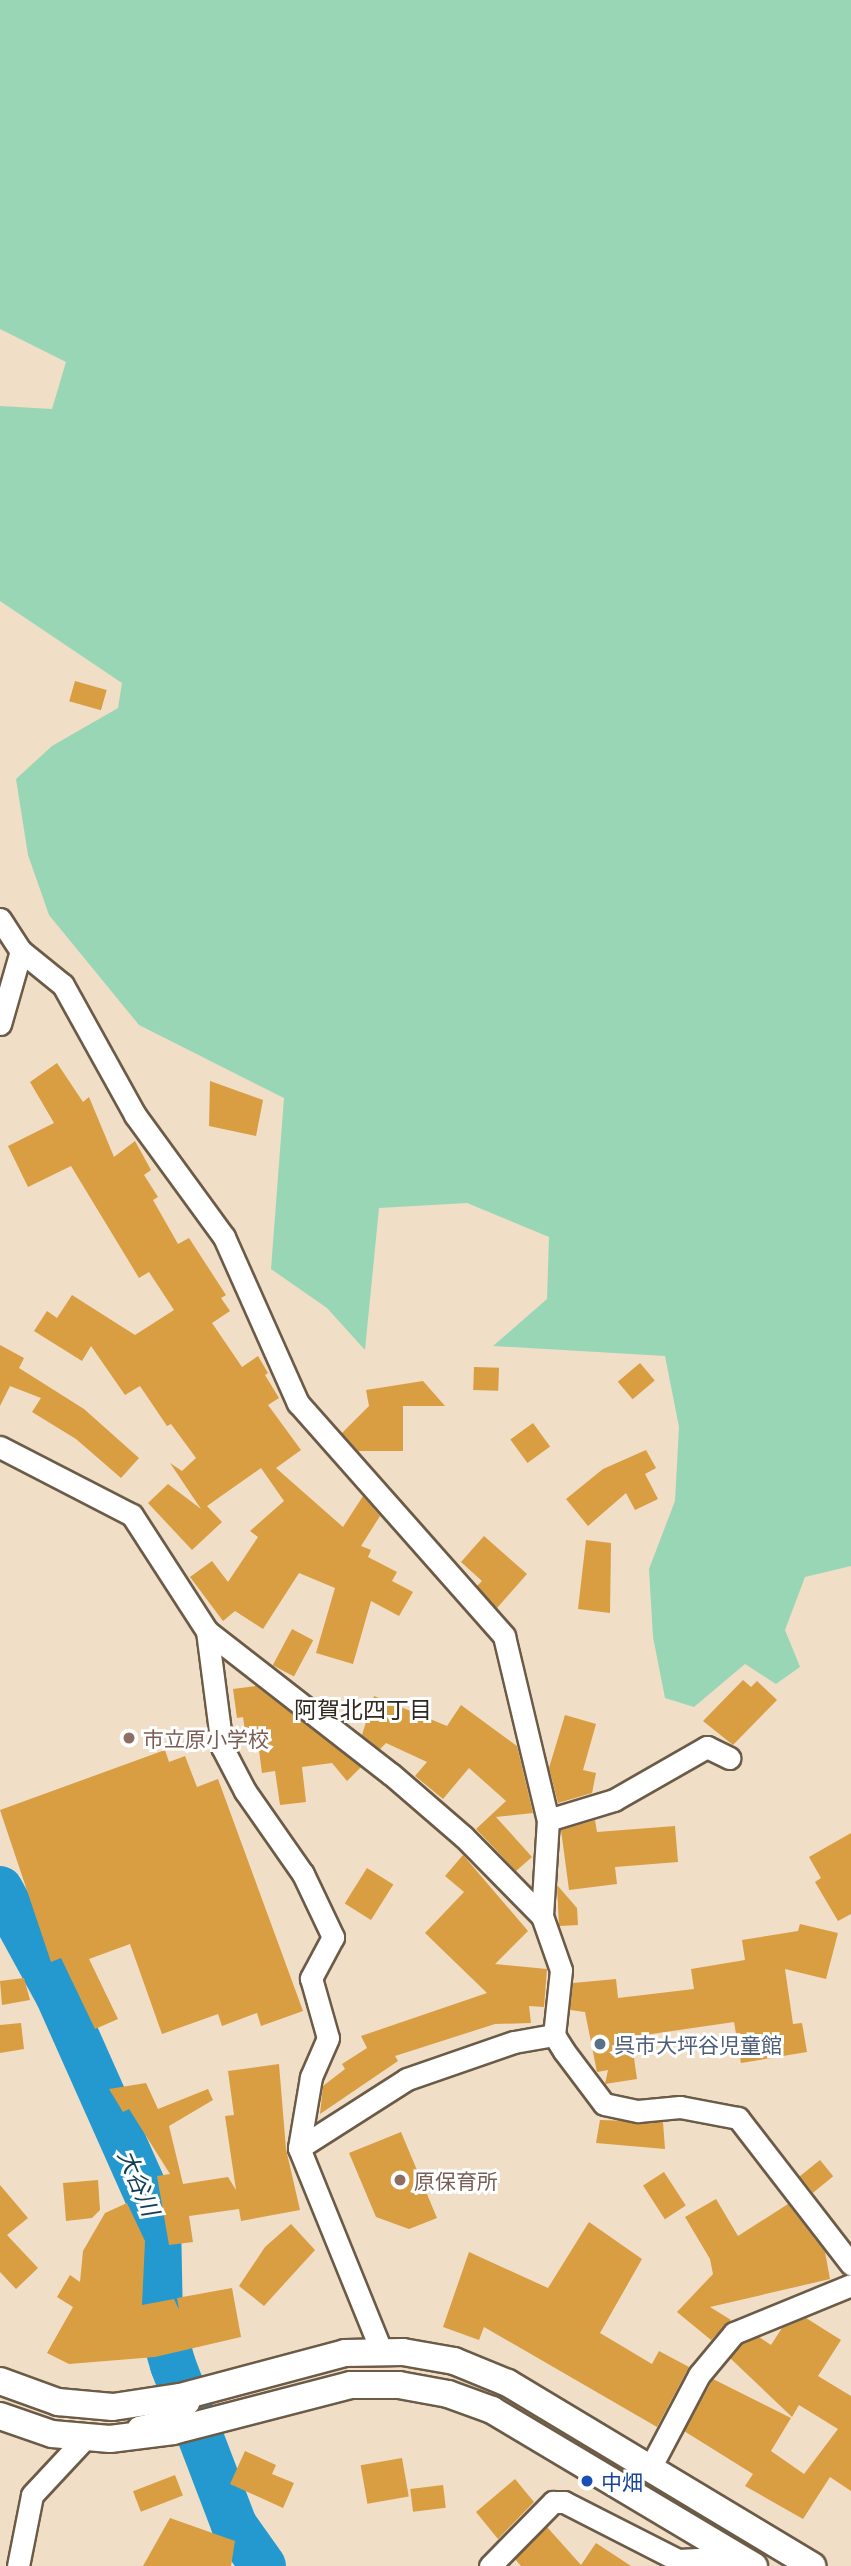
<!DOCTYPE html>
<meta charset="utf-8">
<style>
body{margin:0}
#map{position:relative;width:851px;height:2566px;overflow:hidden;background:#f0dec7;font-family:Georgia,"Noto Sans JP",serif}
div>[style]{position:absolute}
.green>*{inset:0;background:#99d6b6}
.river>*{height:46px;margin:-23px;padding:0 23px;transform-origin:23px;border-radius:23px;background:#2399d0}
.building>*{inset:0;background:#d99d42;transform-origin:0 0}
.roads{filter:drop-shadow(2px 0 #6b5b47) drop-shadow(-2px 0 #6b5b47) drop-shadow(0 2px #6b5b47) drop-shadow(0 -2px #6b5b47)}
.minor>*{height:21px;margin:-10.5px;padding:0 10.5px;transform-origin:10.5px;border-radius:10.5px;background:#fff}
.tertiary>*{height:26px;margin:-13px;padding:0 13px;transform-origin:13px;border-radius:13px;background:#fff}
.dots>*{width:19px;height:19px;translate:-50% -50%;box-sizing:border-box;border:4px solid #fff;border-radius:50%}
span{translate:-50% -50%;white-space:nowrap;text-align:center;line-height:1.15;-webkit-text-stroke:6px #fff;paint-order:stroke}
.education-label{font-size:21px;color:#785e54}
.left{translate:0 -50%;text-align:left}
.service-label{font-size:21px;color:#4e5e75}
.transit-label{font-size:21px;color:#164399}
.neighbourhood-label{font-size:23px;color:#302921}
.water-label{font-size:23px;color:#0f3e55;font-style:italic}
</style>
<div id="map">
<div class="green">
<i style="clip-path:polygon(0 0,851px 0,851px 1566px,805px 1577px,785px 1630px,800px 1667px,776px 1684px,745px 1664px,694px 1707px,665px 1698px,653px 1637px,649px 1569px,675px 1501px,679px 1427px,665px 1356px,493px 1346px,547px 1299px,549px 1237px,467px 1203px,379px 1208px,365px 1350px,327px 1308px,271px 1269px,284px 1098px,139px 1025px,49px 915px,28px 855px,16px 779px,52px 746px,118px 708px,122px 683px,0 601px,0 406px,52px 409px,66px 362px,0 329px)"></i>
</div>
<div class="river">
<i style="left:0;top:1889px;width:121px;rotate:61.3deg"></i>
<i style="left:58px;top:1995px;width:246px;rotate:66deg"></i>
<i style="left:158px;top:2220px;width:100px;rotate:88.9deg"></i>
<i style="left:160px;top:2320px;width:47px;rotate:73.9deg"></i>
<i style="left:173px;top:2365px;width:171px;rotate:69.1deg"></i>
<i style="left:234px;top:2525px;width:50px;rotate:54.7deg"></i>
</div>
<div class="building">
<i style="left:75px;top:681px;width:33px;height:21px;rotate:16deg"></i>
<i style="clip-path:polygon(57px 1063px,83px 1102px,89px 1097px,114px 1157px,135px 1141px,151px 1170px,144px 1175px,158px 1197px,153px 1200px,178px 1244px,189px 1238px,226px 1295px,221px 1298px,230px 1311px,212px 1323px,242px 1367px,258px 1356px,268px 1373px,265px 1375px,279px 1398px,268px 1405px,301px 1450px,276px 1468px,343px 1527px,363px 1496px,380px 1516px,361px 1546px,371px 1550px,368px 1557px,397px 1572px,392px 1581px,413px 1592px,399px 1616px,371px 1601px,353px 1664px,316px 1653px,335px 1588px,299px 1573px,263px 1629px,235px 1611px,223px 1621px,190px 1577px,212px 1561px,228px 1582px,258px 1537px,250px 1531px,284px 1501px,261px 1468px,207px 1506px,222px 1522px,192px 1550px,148px 1503px,168px 1484px,201px 1509px,170px 1463px,182px 1471px,196px 1458px,171px 1424px,167px 1426px,140px 1386px,125px 1395px,91px 1346px,82px 1361px,34px 1331px,47px 1311px,57px 1318px,72px 1295px,135px 1335px,174px 1310px,149px 1272px,139px 1278px,71px 1166px,28px 1187px,8px 1146px,54px 1123px,30px 1082px)"></i>
<i style="clip-path:polygon(210px 1081px,263px 1100px,256px 1136px,209px 1126px)"></i>
<i style="clip-path:polygon(0 1345px,24px 1358px,19px 1368px,84px 1409px,139px 1458px,121px 1478px,76px 1439px,32px 1412px,41px 1398px,10px 1386px,0 1406px)"></i>
<i style="left:640px;top:1363px;width:23px;height:29px;rotate:50deg"></i>
<i style="left:474px;top:1367px;width:25px;height:23px;rotate:2deg"></i>
<i style="clip-path:polygon(423px 1381px,445px 1406px,403px 1406px,403px 1451px,358px 1451px,342px 1433px,369px 1406px,366px 1390px)"></i>
<i style="left:533px;top:1423px;width:29px;height:28px;rotate:54deg"></i>
<i style="clip-path:polygon(646px 1450px,656px 1468px,645px 1474px,658px 1499px,635px 1510px,626px 1493px,588px 1526px,566px 1499px,603px 1469px)"></i>
<i style="clip-path:polygon(484px 1536px,527px 1574px,497px 1608px,477px 1586px,482px 1581px,461px 1562px)"></i>
<i style="clip-path:polygon(586px 1540px,611px 1543px,610px 1613px,578px 1609px)"></i>
<i style="left:292px;top:1629px;width:24px;height:41px;rotate:28deg"></i>
<i style="clip-path:polygon(743px 1680px,751px 1687px,757px 1681px,777px 1700px,733px 1745px,703px 1721px)"></i>
<i style="clip-path:polygon(256px 1686px,361px 1767px,347px 1781px,332px 1763px,302px 1767px,306px 1802px,280px 1805px,275px 1771px,262px 1773px,258px 1743px,247px 1745px,243px 1717px,237px 1718px,233px 1689px)"></i>
<i style="clip-path:polygon(374px 1696px,447px 1726px,461px 1705px,517px 1746px,533px 1813px,496px 1817px,532px 1857px,516px 1871px,476px 1829px,506px 1801px,469px 1768px,443px 1799px,415px 1776px,427px 1762px,386px 1743px,380px 1749px,362px 1735px)"></i>
<i style="clip-path:polygon(565px 1715px,596px 1724px,583px 1770px,596px 1773px,592px 1793px,558px 1803px,549px 1768px)"></i>
<i style="clip-path:polygon(165px 1750px,169px 1762px,185px 1756px,197px 1787px,218px 1779px,303px 2011px,261px 2026px,257px 2013px,222px 2026px,218px 2014px,162px 2034px,130px 1944px,89px 1959px,118px 2019px,95px 2029px,61px 1958px,51px 1962px,0 1810px)"></i>
<i style="clip-path:polygon(595px 1820px,597px 1832px,675px 1826px,678px 1862px,615px 1867px,617px 1884px,569px 1890px,561px 1830px)"></i>
<i style="clip-path:polygon(851px 1833px,851px 1914px,838px 1921px,815px 1882px,821px 1878px,809px 1857px)"></i>
<i style="clip-path:polygon(463px 1855px,528px 1931px,495px 1964px,547px 1969px,544px 2007px,529px 2006px,531px 2023px,495px 2024px,395px 2056px,398px 2061px,320px 2114px,323px 2086px,345px 2069px,342px 2064px,367px 2048px,361px 2036px,487px 1993px,425px 1933px,464px 1892px,445px 1876px)"></i>
<i style="left:367px;top:1868px;width:31px;height:42px;rotate:32deg"></i>
<i style="clip-path:polygon(557px 1885px,577px 1908px,578px 1925px,559px 1926px)"></i>
<i style="clip-path:polygon(800px 1924px,838px 1933px,826px 1979px,785px 1969px,793px 2024px,802px 2023px,807px 2052px,741px 2063px,734px 2022px,631px 2037px,637px 2079px,605px 2084px,608px 2070px,597px 2072px,585px 2012px,570px 2010px,573px 1983px,616px 1979px,618px 1998px,694px 1989px,691px 1969px,745px 1960px,742px 1940px,798px 1931px)"></i>
<i style="clip-path:polygon(24px 1978px,30px 2000px,2px 2005px,0 1981px)"></i>
<i style="clip-path:polygon(21px 2023px,24px 2049px,0 2053px,0 2025px)"></i>
<i style="clip-path:polygon(279px 2064px,286px 2149px,300px 2210px,241px 2221px,239px 2209px,189px 2216px,193px 2242px,169px 2245px,157px 2176px,170px 2174px,129px 2109px,123px 2112px,109px 2089px,146px 2083px,158px 2109px,208px 2089px,213px 2100px,169px 2126px,183px 2184px,228px 2177px,236px 2190px,225px 2116px,234px 2115px,228px 2071px)"></i>
<i style="clip-path:polygon(600px 2120px,663px 2122px,665px 2149px,596px 2143px)"></i>
<i style="clip-path:polygon(401px 2132px,437px 2218px,409px 2229px,376px 2217px,349px 2153px)"></i>
<i style="left:820px;top:2160px;width:21px;height:26px;rotate:51deg"></i>
<i style="left:664px;top:2172px;width:40px;height:25px;rotate:57deg"></i>
<i style="clip-path:polygon(98px 2180px,100px 2210px,92px 2218px,66px 2221px,63px 2183px)"></i>
<i style="clip-path:polygon(0 2185px,28px 2218px,7px 2235px,38px 2268px,16px 2289px,0 2272px)"></i>
<i style="clip-path:polygon(716px 2199px,738px 2236px,788px 2204px,825px 2252px,830px 2279px,710px 2307px,731px 2320px,711px 2340px,677px 2312px,713px 2274px,710px 2259px,685px 2217px)"></i>
<i style="clip-path:polygon(127px 2203px,145px 2241px,142px 2305px,174px 2299px,179px 2310px,177px 2298px,232px 2288px,241px 2337px,155px 2357px,69px 2364px,47px 2353px,73px 2307px,57px 2297px,70px 2275px,80px 2282px,83px 2251px,105px 2213px)"></i>
<i style="clip-path:polygon(589px 2222px,642px 2259px,600px 2333px,652px 2364px,659px 2351px,689px 2367px,657px 2427px,484px 2327px,479px 2340px,443px 2327px,469px 2252px,548px 2288px)"></i>
<i style="clip-path:polygon(291px 2224px,315px 2250px,264px 2306px,239px 2286px,265px 2247px)"></i>
<i style="clip-path:polygon(806px 2318px,841px 2340px,818px 2376px,851px 2396px,851px 2491px,830px 2477px,803px 2519px,745px 2486px,753px 2474px,684px 2431px,713px 2379px,791px 2418px,771px 2451px,804px 2474px,838px 2429px,799px 2405px,792px 2417px,730px 2358px,742px 2344px,759px 2337px,771px 2345px,782px 2328px)"></i>
<i style="clip-path:polygon(245px 2451px,276px 2465px,272px 2474px,294px 2483px,283px 2508px,230px 2484px)"></i>
<i style="left:402px;top:2458px;width:39px;height:42px;rotate:80deg"></i>
<i style="left:175px;top:2475px;width:22px;height:45px;rotate:69deg"></i>
<i style="clip-path:polygon(515px 2479px,534px 2502px,498px 2539px,476px 2512px)"></i>
<i style="left:443px;top:2485px;width:23px;height:33px;rotate:83deg"></i>
<i style="clip-path:polygon(170px 2518px,235px 2541px,231px 2566px,143px 2566px)"></i>
<i style="clip-path:polygon(547px 2527px,581px 2565px,596px 2543px,631px 2566px,521px 2566px,515px 2559px)"></i>
</div>
<div class="roads">
<div class="minor">
<i style="left:0;top:919px;width:38px;rotate:57deg"></i>
<i style="left:21px;top:951px;width:54px;rotate:39deg"></i>
<i style="left:63px;top:985px;width:149px;rotate:61deg"></i>
<i style="left:135px;top:1115px;width:151px;rotate:53.9deg"></i>
<i style="left:224px;top:1237px;width:182px;rotate:66deg"></i>
<i style="left:298px;top:1403px;width:311px;rotate:48.5deg"></i>
<i style="left:504px;top:1636px;width:189px;rotate:76.6deg"></i>
<i style="left:548px;top:1820px;width:96px;rotate:93.6deg"></i>
<i style="left:542px;top:1916px;width:57px;rotate:70.6deg"></i>
<i style="left:561px;top:1970px;width:65px;rotate:96.1deg"></i>
<i style="left:554px;top:2035px;width:19px;rotate:58deg"></i>
<i style="left:564px;top:2051px;width:66px;rotate:53deg"></i>
<i style="left:604px;top:2104px;width:35px;rotate:12deg"></i>
<i style="left:638px;top:2111px;width:42px;rotate:-5.4deg"></i>
<i style="left:680px;top:2107px;width:59px;rotate:10.7deg"></i>
<i style="left:738px;top:2118px;width:185px;rotate:52.3deg"></i>
<i style="left:0;top:1024px;width:76px;rotate:-74deg"></i>
<i style="left:0;top:1447px;width:148px;rotate:27.3deg"></i>
<i style="left:132px;top:1515px;width:138px;rotate:57.1deg"></i>
<i style="left:207px;top:1631px;width:233px;rotate:37.9deg"></i>
<i style="left:391px;top:1774px;width:96px;rotate:40.8deg"></i>
<i style="left:464px;top:1837px;width:111px;rotate:45.4deg"></i>
<i style="left:207px;top:1631px;width:117px;rotate:82.6deg"></i>
<i style="left:222px;top:1747px;width:50px;rotate:62.4deg"></i>
<i style="left:245px;top:1791px;width:101px;rotate:55.1deg"></i>
<i style="left:303px;top:1874px;width:70px;rotate:64.5deg"></i>
<i style="left:333px;top:1937px;width:47px;rotate:118.2deg"></i>
<i style="left:311px;top:1978px;width:62px;rotate:74.2deg"></i>
<i style="left:328px;top:2038px;width:43px;rotate:113.6deg"></i>
<i style="left:311px;top:2077px;width:72px;rotate:99.6deg"></i>
<i style="left:299px;top:2148px;width:220px;rotate:67.9deg"></i>
<i style="left:548px;top:1820px;width:69px;rotate:-16.9deg"></i>
<i style="left:614px;top:1800px;width:107px;rotate:-29.7deg"></i>
<i style="left:707px;top:1747px;width:25px;rotate:26deg"></i>
<i style="left:299px;top:2148px;width:128px;rotate:-32.6deg"></i>
<i style="left:407px;top:2079px;width:113px;rotate:-19.1deg"></i>
<i style="left:514px;top:2042px;width:41px;rotate:-9.9deg"></i>
<i style="left:138px;top:2427px;width:23px;rotate:-13deg"></i>
<i style="left:160px;top:2422px;width:34px;rotate:-34deg"></i>
<i style="left:650px;top:2468px;width:105px;rotate:-62.2deg"></i>
<i style="left:699px;top:2375px;width:55px;rotate:-50.2deg"></i>
<i style="left:734px;top:2333px;width:126px;rotate:-22.3deg"></i>
<i style="left:18px;top:2566px;width:72px;rotate:-78.8deg"></i>
<i style="left:32px;top:2495px;width:79px;rotate:-47deg"></i>
<i style="left:86px;top:2437px;width:10px;rotate:-11deg"></i>
<i style="left:490px;top:2566px;width:90px;rotate:-45.5deg"></i>
<i style="left:553px;top:2502px;width:11px"></i>
<i style="left:564px;top:2502px;width:128px;rotate:27deg"></i>
<i style="left:678px;top:2560px;width:62px;rotate:-2.8deg"></i>
</div>
<div class="tertiary">
<i style="left:0;top:2381px;width:62px;rotate:19.9deg"></i>
<i style="left:58px;top:2402px;width:55px;rotate:5.2deg"></i>
<i style="left:113px;top:2407px;width:68px;rotate:-8.5deg"></i>
<i style="left:180px;top:2397px;width:171px;rotate:-14.9deg"></i>
<i style="left:345px;top:2353px;width:58px;rotate:-1deg"></i>
<i style="left:403px;top:2352px;width:52px;rotate:10deg"></i>
<i style="left:454px;top:2361px;width:58px;rotate:22.2deg"></i>
<i style="left:508px;top:2383px;width:355px;rotate:31deg"></i>
<i style="left:0;top:2416px;width:55px;rotate:19.1deg"></i>
<i style="left:52px;top:2434px;width:58px;rotate:4.9deg"></i>
<i style="left:110px;top:2439px;width:64px;rotate:-7.2deg"></i>
<i style="left:173px;top:2431px;width:184px;rotate:-14.5deg"></i>
<i style="left:351px;top:2385px;width:48px"></i>
<i style="left:399px;top:2385px;width:50px;rotate:10.4deg"></i>
<i style="left:448px;top:2394px;width:47px;rotate:20deg"></i>
<i style="left:492px;top:2410px;width:305px;rotate:30.8deg"></i>
</div>
</div>
<div class="dots">
<i style="left:129px;top:1738px;background:#8d6e63"></i>
<i style="left:600px;top:2044px;background:#5c6f8a"></i>
<i style="left:400px;top:2180px;background:#8d6e63"></i>
<i style="left:587px;top:2481px;background:#1a4fb4"></i>
</div>
<div class="education-label">
<span class="left" style="left:143px;top:1738px">市立原小学校</span>
<span class="left" style="left:414px;top:2180px">原保育所</span>
</div>
<div class="service-label">
<span class="left" style="left:614px;top:2044px">呉市大坪谷児童館</span>
</div>
<div class="transit-label">
<span class="left" style="left:601px;top:2481px">中畑</span>
</div>
<div class="neighbourhood-label">
<span style="left:363px;top:1708px">阿賀北四丁目</span>
</div>
<div class="water-label">
<span style="left:140px;top:2182px;rotate:67deg">大谷川</span>
</div>
</div>
